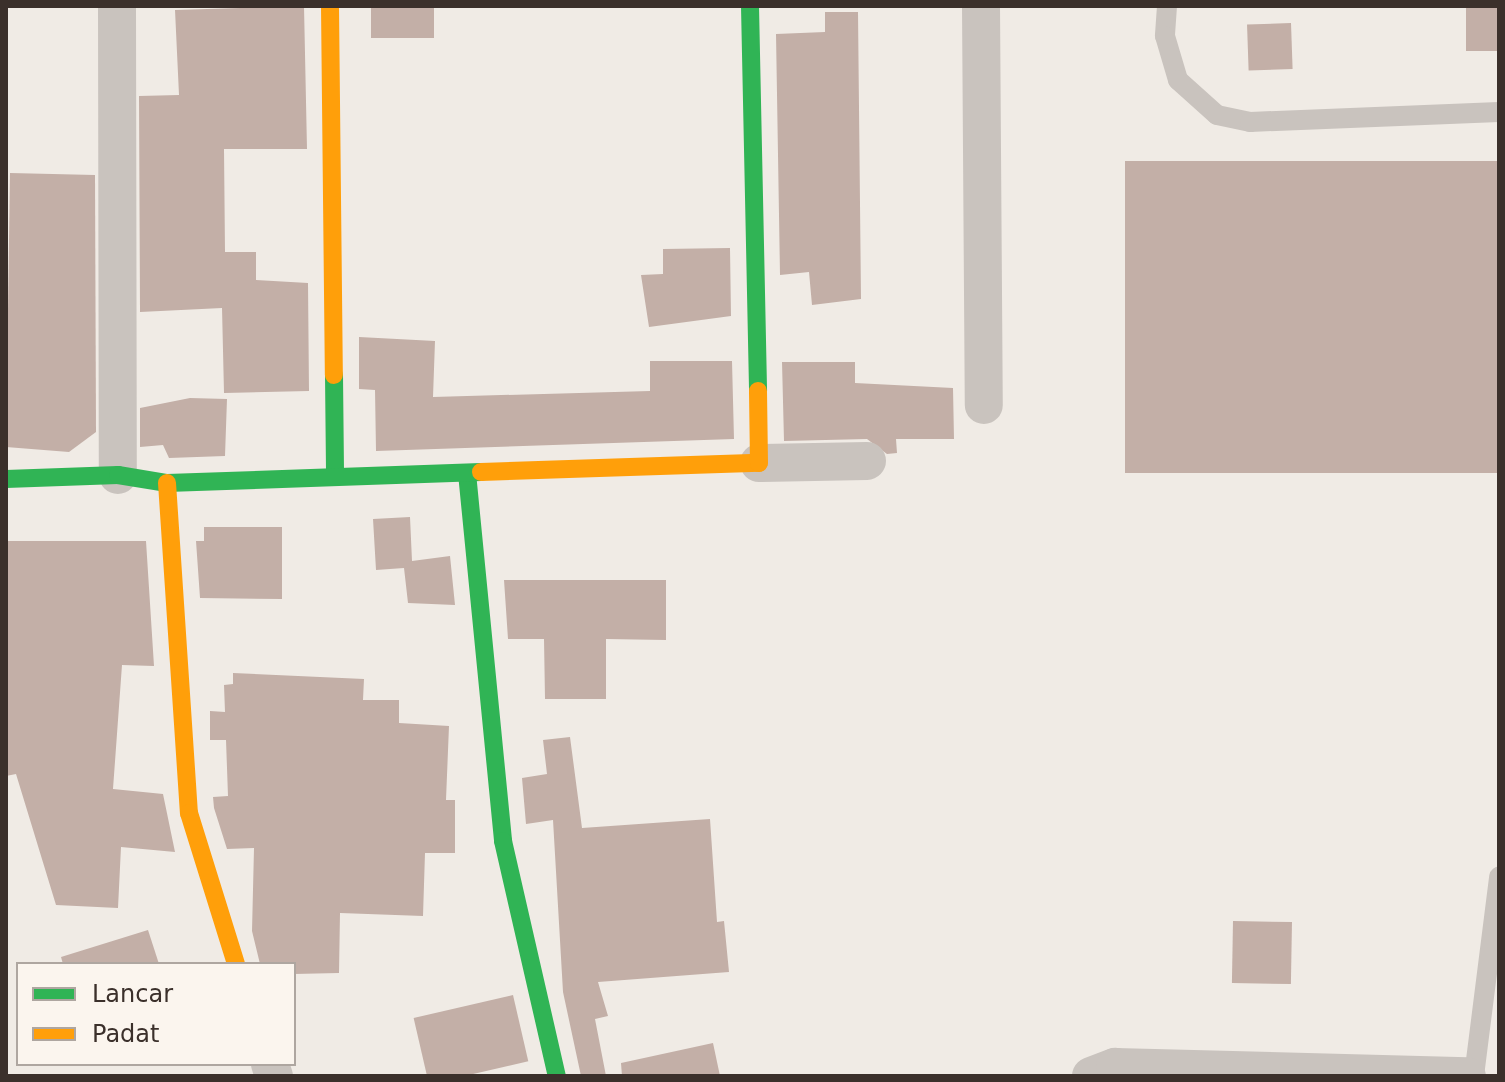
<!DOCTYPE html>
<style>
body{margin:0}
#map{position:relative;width:1505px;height:1082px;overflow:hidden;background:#f0ebe5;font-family:"DejaVu Sans",sans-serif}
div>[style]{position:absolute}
.building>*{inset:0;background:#c3afa7;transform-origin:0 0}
.lane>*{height:20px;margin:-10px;padding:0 10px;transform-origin:10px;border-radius:10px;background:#c9c3be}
.street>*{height:38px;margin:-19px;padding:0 19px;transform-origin:19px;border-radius:19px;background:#c9c3be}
.fast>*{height:18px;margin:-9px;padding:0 9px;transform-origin:9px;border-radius:9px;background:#30b455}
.slow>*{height:18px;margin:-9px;padding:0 9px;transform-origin:9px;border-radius:9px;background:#ff9f0a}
span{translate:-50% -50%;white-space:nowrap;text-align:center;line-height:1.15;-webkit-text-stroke:8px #fbf5ee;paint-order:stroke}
.frame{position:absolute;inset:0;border:8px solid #3b302b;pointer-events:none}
.legend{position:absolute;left:16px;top:962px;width:280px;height:104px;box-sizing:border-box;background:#fbf5ee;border:2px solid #aea6a0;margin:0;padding:10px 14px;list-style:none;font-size:24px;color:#3b302b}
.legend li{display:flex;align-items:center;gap:16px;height:40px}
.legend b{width:40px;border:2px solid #aea6a0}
</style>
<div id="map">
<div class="building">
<i style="clip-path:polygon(304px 6px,307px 149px,224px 149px,225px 252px,256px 252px,256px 280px,308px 283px,309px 391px,224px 393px,222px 308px,140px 312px,139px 96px,179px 95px,175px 10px)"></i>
<i style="left:371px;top:6px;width:63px;height:32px"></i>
<i style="left:1466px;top:6px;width:33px;height:45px"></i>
<i style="clip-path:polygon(825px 12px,858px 12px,861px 299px,812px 305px,809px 272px,780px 275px,776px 34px,825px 32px)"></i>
<i style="left:1291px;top:23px;width:46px;height:44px;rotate:88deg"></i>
<i style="left:1499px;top:161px;width:312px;height:374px;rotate:90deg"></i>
<i style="clip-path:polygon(10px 173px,95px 175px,96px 432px,69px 452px,6px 447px)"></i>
<i style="clip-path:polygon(730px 248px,731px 316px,649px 327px,641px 275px,663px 274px,663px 249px)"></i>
<i style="clip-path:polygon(359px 337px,435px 341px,433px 397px,650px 391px,650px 361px,732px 361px,734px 439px,376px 451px,375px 390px,359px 389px)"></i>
<i style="clip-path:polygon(782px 362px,855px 362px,855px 383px,953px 388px,954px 439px,896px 439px,897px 453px,887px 454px,867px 439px,784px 441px)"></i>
<i style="clip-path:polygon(190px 398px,227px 399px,225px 456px,169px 458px,163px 445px,140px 447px,140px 408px)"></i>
<i style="clip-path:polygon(410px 517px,412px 561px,450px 556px,455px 605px,408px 603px,404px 568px,376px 570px,373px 519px)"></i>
<i style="clip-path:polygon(204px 527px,282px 527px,282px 599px,200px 598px,196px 541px,204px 541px)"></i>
<i style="clip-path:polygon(6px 541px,146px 541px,154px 666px,122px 665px,113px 789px,163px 794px,175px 852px,121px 847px,118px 908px,56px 905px,16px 774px,6px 776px)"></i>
<i style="clip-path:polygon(504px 580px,666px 580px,666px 640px,606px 639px,606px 699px,545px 699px,544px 639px,508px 639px)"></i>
<i style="clip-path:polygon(233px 673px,364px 679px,363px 700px,399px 700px,399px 723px,449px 726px,446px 800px,455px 800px,455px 853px,425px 853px,423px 916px,340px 913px,339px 973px,294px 974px,294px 964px,260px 964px,252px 931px,254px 848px,227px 849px,214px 808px,213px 797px,228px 796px,226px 740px,210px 740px,210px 711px,225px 712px,224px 685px,233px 684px)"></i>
<i style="clip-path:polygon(570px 737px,582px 828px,710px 819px,717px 922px,724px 921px,729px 972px,598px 982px,608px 1016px,595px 1019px,606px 1076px,581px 1076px,563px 992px,553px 820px,526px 824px,522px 778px,547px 774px,543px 740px)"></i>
<i style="left:1233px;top:921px;width:59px;height:62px;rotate:1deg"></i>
<i style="clip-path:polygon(148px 930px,159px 964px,63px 964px,61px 957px)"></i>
<i style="left:513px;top:995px;width:68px;height:102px;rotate:77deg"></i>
<i style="clip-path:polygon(713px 1043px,720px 1076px,622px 1076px,621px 1063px)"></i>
</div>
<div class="lane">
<i style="left:1167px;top:6px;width:30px;rotate:94deg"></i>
<i style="left:1165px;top:36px;width:46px;rotate:73.5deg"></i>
<i style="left:1178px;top:80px;width:52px;rotate:41.9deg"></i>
<i style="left:1217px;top:115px;width:34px;rotate:12deg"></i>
<i style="left:1250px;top:122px;width:249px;rotate:-2.3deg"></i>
<i style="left:1474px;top:1076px;width:201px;rotate:-82.8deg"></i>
</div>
<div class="street">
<i style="left:117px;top:6px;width:469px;rotate:89.9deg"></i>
<i style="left:981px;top:6px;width:399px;rotate:89.6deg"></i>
<i style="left:759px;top:463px;width:108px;rotate:-1.1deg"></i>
<i style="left:270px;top:1064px;width:13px;rotate:72deg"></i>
<i style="left:1091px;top:1076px;width:26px;rotate:-21deg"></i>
<i style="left:1115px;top:1067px;width:352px;rotate:1.5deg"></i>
</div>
<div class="fast">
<i style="left:750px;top:6px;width:385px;rotate:88.8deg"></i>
<i style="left:334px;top:375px;width:102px;rotate:89.4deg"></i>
<i style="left:467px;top:473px;width:370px;rotate:84.4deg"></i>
<i style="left:503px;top:841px;width:241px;rotate:77.1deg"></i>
<i style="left:6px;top:479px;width:112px;rotate:-2deg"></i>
<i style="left:118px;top:475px;width:50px;rotate:9.3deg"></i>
<i style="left:167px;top:483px;width:314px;rotate:-2deg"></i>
</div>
<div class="slow">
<i style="left:330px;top:6px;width:369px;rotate:89.4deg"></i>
<i style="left:481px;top:472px;width:278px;rotate:-1.9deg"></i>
<i style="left:759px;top:463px;width:72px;rotate:-90.8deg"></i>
<i style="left:167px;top:483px;width:331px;rotate:86.2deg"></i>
<i style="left:189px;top:813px;width:158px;rotate:72.7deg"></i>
</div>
<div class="frame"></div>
<ul class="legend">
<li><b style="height:10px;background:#30b455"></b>Lancar</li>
<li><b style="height:10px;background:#ff9f0a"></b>Padat</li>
</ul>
</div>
